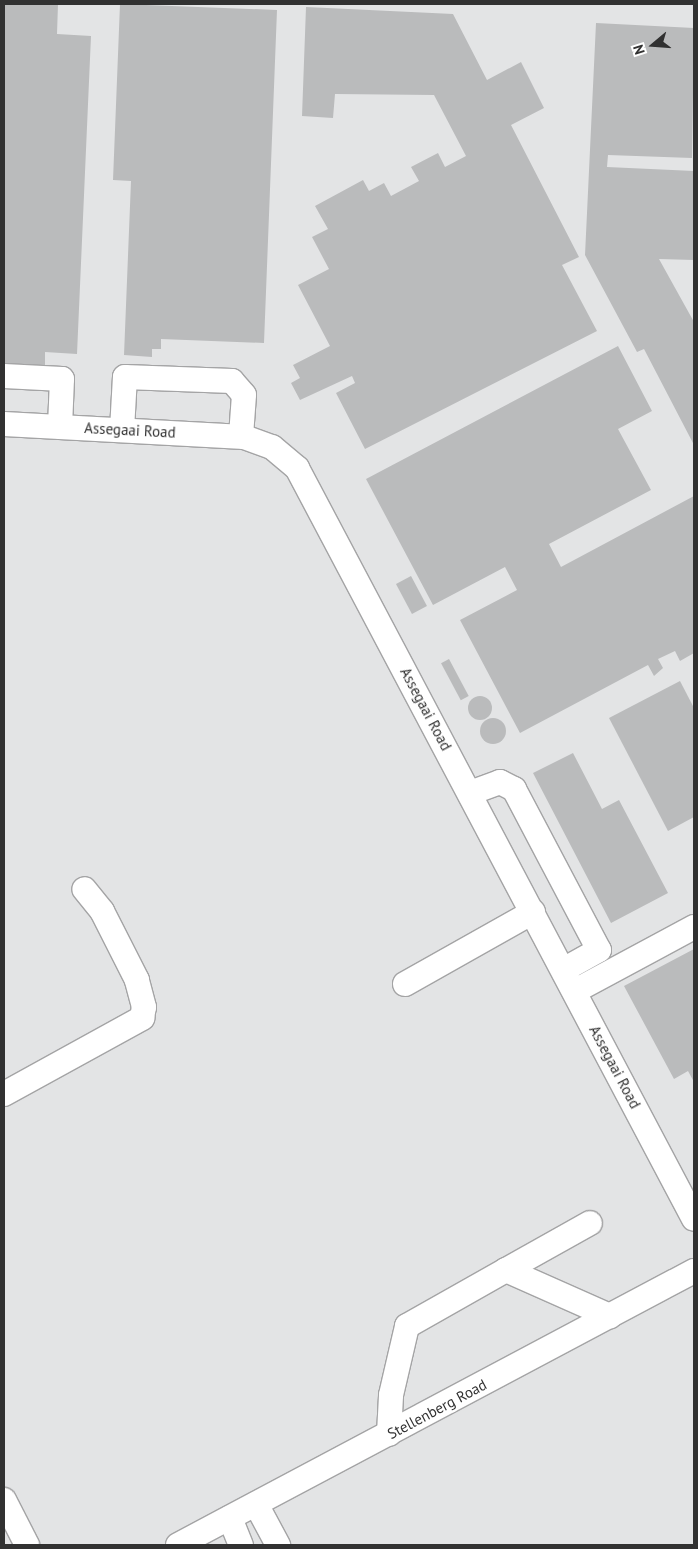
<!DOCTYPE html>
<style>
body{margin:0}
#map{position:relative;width:698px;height:1549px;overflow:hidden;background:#e3e4e5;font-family:"PT Sans",sans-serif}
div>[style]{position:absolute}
.building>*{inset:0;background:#babbbc;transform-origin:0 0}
.round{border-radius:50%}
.roads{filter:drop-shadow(1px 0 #a4a4a5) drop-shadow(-1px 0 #a4a4a5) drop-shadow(0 1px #a4a4a5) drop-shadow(0 -1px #a4a4a5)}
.minor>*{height:24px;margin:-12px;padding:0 12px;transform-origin:12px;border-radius:12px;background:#fff}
span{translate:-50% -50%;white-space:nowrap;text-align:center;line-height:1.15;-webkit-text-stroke:4.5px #fff;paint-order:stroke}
.street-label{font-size:15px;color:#313131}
.frame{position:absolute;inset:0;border:5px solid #313131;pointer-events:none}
.north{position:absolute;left:628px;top:20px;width:50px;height:50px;-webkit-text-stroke:4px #fff;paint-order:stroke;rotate:252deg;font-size:14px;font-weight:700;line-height:20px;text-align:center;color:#313131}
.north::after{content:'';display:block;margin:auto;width:18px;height:22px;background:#313131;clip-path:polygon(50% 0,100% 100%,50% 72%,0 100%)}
</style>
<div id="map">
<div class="building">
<i style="clip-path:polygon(4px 4px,58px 4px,57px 34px,91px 36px,77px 354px,45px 352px,45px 367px,4px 365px)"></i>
<i style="clip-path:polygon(120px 4px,277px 10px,264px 343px,161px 339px,161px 349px,152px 349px,152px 357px,124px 355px,131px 181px,113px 180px)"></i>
<i style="clip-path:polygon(306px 7px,453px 14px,487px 80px,521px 62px,544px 108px,511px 125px,579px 257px,562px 265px,597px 331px,365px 449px,336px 393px,355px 383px,352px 376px,300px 400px,291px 383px,300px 378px,293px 365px,330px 346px,298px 285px,329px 269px,312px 237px,328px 229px,315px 206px,363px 180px,369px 191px,384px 183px,391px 196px,419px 181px,411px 167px,438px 153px,445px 167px,466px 156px,434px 95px,335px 94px,333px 118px,302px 116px)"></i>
<i style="clip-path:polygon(596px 23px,694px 28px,692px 158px,608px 155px,607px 167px,694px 171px,694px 260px,659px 259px,694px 322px,694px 445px,644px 349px,637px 352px,585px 255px)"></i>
<i style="clip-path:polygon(618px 346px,652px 411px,618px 429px,651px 490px,549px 544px,561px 567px,694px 496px,694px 653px,680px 661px,675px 651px,658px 659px,663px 668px,654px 676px,648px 665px,520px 733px,460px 620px,517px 590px,505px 567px,433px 605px,366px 479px)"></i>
<i style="left:411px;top:576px;width:34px;height:17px;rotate:62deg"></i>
<i style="left:449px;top:659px;width:42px;height:9px;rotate:62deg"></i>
<i style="clip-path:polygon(680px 681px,694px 708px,694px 817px,668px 831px,609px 718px)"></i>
<i class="round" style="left:468px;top:696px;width:24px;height:24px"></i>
<i class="round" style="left:480px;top:718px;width:26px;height:26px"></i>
<i style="clip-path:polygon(573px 753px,602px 809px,619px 800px,668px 893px,611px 923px,533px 773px)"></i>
<i style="clip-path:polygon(694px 949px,694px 1082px,688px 1071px,674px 1079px,624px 986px)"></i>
</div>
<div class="roads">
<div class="minor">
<i style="left:4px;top:376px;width:58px;rotate:3deg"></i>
<i style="left:62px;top:379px;width:48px;rotate:92.4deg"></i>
<i style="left:4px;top:424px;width:240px;rotate:3.1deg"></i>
<i style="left:244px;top:437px;width:30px;rotate:20deg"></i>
<i style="left:272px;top:447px;width:33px;rotate:40deg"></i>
<i style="left:297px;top:468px;width:849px;rotate:62.14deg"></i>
<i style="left:122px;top:430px;width:53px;rotate:-86.8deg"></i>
<i style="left:125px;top:377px;width:107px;rotate:2.1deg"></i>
<i style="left:232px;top:381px;width:18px;rotate:49deg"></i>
<i style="left:244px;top:395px;width:41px;rotate:94.2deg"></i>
<i style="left:470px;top:793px;width:32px;rotate:-20deg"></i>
<i style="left:500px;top:782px;width:16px;rotate:27deg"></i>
<i style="left:514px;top:789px;width:182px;rotate:62.2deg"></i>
<i style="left:599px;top:950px;width:41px;rotate:150.9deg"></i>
<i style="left:405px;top:984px;width:147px;rotate:-29.4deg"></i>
<i style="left:575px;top:991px;width:135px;rotate:-28.3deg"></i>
<i style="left:4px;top:1094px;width:158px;rotate:-28.8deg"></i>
<i style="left:142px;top:1018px;width:11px;rotate:-80deg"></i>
<i style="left:144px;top:1007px;width:28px;rotate:-105deg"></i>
<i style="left:137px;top:980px;width:77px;rotate:-116.9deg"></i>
<i style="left:102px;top:911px;width:28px;rotate:-129deg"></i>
<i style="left:506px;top:1270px;width:96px;rotate:-29.2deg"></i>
<i style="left:389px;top:1434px;width:39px;rotate:-87deg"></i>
<i style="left:391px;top:1395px;width:71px;rotate:-76.9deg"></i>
<i style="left:407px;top:1326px;width:114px;rotate:-29.5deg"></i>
<i style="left:506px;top:1270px;width:114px;rotate:23.9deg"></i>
<i style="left:4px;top:1500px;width:51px;rotate:62.9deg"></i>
<i style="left:256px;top:1504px;width:47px;rotate:61.8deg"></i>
<i style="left:230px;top:1518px;width:29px;rotate:68deg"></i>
<i style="left:178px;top:1545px;width:584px;rotate:-27.97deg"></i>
</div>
</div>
<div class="street-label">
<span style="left:130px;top:430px;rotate:3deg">Assegaai Road</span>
<span style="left:426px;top:709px;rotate:62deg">Assegaai Road</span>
<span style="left:615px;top:1067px;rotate:62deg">Assegaai Road</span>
<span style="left:437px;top:1409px;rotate:-28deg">Stellenberg Road</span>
</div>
<div class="frame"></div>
<div class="north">N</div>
</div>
